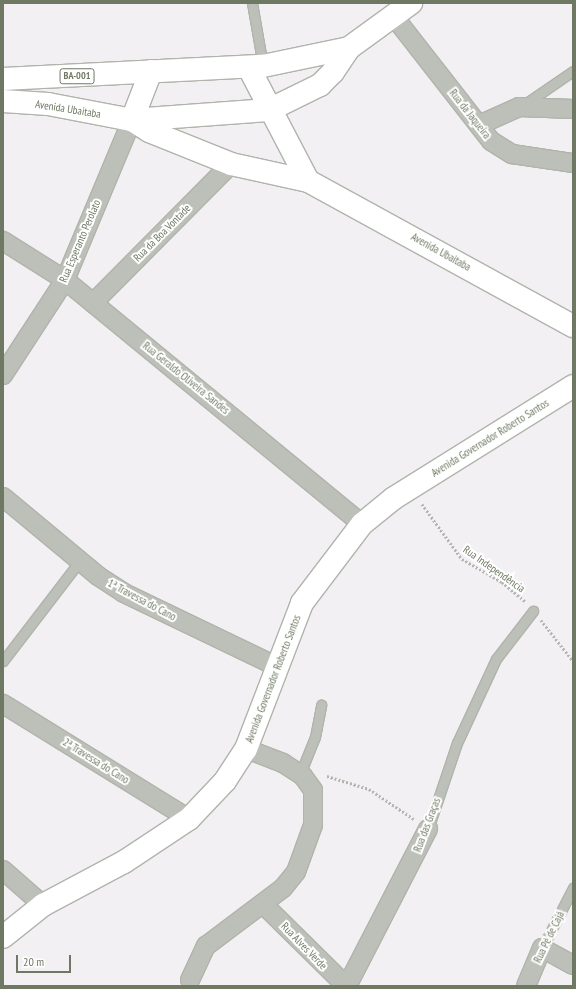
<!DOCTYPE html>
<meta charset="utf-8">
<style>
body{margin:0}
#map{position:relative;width:576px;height:989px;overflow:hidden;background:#f3f0f3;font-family:"PT Sans Narrow",sans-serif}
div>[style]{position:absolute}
.path>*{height:2.5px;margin-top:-1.25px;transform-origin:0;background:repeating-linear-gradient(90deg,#b4b7b1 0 2px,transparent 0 4px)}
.roads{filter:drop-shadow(1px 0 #b0b4ab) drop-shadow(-1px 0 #b0b4ab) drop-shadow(0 1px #b0b4ab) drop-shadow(0 -1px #b0b4ab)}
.lane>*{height:9px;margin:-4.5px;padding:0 4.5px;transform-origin:4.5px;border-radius:4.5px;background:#bcc0b9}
.street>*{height:18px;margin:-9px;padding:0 9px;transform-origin:9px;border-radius:9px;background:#bcc0b9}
.secondary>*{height:22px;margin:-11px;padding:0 11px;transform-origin:11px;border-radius:11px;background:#fff}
.primary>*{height:22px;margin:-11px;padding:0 11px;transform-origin:11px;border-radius:11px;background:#fff}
span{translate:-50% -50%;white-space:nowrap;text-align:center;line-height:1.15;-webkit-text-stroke:4px #fff;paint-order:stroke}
.shield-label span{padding:1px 3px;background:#fff;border:1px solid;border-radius:3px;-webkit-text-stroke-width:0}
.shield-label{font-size:10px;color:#6e7862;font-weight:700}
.street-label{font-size:11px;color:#6e7862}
.frame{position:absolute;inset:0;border:4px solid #6e7862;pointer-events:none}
.scale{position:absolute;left:16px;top:955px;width:55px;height:18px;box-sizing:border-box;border:2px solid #6e7862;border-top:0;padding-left:5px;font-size:12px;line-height:14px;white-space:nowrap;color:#6e7862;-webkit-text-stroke:3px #fff;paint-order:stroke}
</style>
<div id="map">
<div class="path">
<i style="left:422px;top:504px;width:68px;rotate:54deg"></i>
<i style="left:462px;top:559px;width:46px;rotate:29.9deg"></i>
<i style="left:502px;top:582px;width:30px;rotate:40deg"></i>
<i style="left:541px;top:620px;width:52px;rotate:52deg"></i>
<i style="left:327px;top:776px;width:44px;rotate:17.2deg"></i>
<i style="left:369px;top:789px;width:54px;rotate:33.7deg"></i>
</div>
<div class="roads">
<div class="lane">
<i style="left:252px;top:3px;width:64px;rotate:80.1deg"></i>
<i style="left:522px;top:106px;width:62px;rotate:-34.5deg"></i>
<i style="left:3px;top:661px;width:125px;rotate:-52.5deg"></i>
<i style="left:300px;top:774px;width:40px;rotate:-68deg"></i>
<i style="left:315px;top:737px;width:33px;rotate:-79deg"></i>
<i style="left:428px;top:829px;width:91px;rotate:-71.4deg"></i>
<i style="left:457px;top:743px;width:93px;rotate:-65.1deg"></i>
<i style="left:496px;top:659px;width:61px;rotate:-52.4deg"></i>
<i style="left:542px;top:948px;width:68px;rotate:-62.7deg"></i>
</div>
<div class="street">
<i style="left:395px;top:18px;width:156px;rotate:52deg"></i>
<i style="left:491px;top:141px;width:25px;rotate:32deg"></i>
<i style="left:512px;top:154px;width:62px;rotate:8.4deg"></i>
<i style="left:479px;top:125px;width:44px;rotate:-24.2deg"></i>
<i style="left:519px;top:107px;width:54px;rotate:2.1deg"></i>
<i style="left:3px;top:241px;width:73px;rotate:32.2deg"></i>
<i style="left:65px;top:280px;width:384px;rotate:39.4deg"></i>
<i style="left:93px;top:303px;width:196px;rotate:-45.2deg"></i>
<i style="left:3px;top:375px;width:113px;rotate:-56.9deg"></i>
<i style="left:65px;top:280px;width:173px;rotate:-67.3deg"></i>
<i style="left:3px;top:497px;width:124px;rotate:39.7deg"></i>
<i style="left:98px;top:576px;width:31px;rotate:33deg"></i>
<i style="left:124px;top:593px;width:169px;rotate:25.7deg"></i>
<i style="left:3px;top:704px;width:219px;rotate:31.7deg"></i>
<i style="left:3px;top:870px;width:53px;rotate:41.2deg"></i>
<i style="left:264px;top:905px;width:115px;rotate:44.6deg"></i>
<i style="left:190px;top:980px;width:38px;rotate:-65deg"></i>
<i style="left:206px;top:946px;width:96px;rotate:-37deg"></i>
<i style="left:283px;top:888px;width:21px;rotate:-51deg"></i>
<i style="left:296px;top:872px;width:50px;rotate:-70.1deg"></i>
<i style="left:313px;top:825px;width:35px;rotate:-90deg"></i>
<i style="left:313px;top:790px;width:17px;rotate:-126deg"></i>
<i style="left:303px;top:776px;width:24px;rotate:-147deg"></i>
<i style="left:283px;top:763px;width:40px;rotate:-159deg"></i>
<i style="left:347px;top:986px;width:177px;rotate:-62.7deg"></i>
<i style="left:526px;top:986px;width:41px;rotate:-67.2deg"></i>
<i style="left:542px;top:948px;width:35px;rotate:29deg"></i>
</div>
<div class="secondary">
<i style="left:249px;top:68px;width:127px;rotate:62.4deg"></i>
<i style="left:151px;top:71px;width:53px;rotate:111.2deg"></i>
<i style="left:132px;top:120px;width:20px;rotate:33deg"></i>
<i style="left:149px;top:131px;width:88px;rotate:21.9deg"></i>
<i style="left:231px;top:164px;width:79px;rotate:12.4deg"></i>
<i style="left:308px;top:181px;width:302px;rotate:28.7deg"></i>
<i style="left:3px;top:937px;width:51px;rotate:-38.7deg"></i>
<i style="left:43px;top:905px;width:92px;rotate:-28deg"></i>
<i style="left:124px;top:862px;width:78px;rotate:-33.5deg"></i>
<i style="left:189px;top:819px;width:52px;rotate:-46.5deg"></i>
<i style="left:225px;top:781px;width:38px;rotate:-57deg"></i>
<i style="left:246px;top:749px;width:156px;rotate:-69deg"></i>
<i style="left:302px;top:603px;width:99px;rotate:-52.8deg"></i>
<i style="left:362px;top:524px;width:41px;rotate:-39.1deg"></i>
<i style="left:394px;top:498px;width:211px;rotate:-32deg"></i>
</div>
<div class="primary">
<i style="left:3px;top:79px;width:260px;rotate:-2.9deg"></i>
<i style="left:263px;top:66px;width:88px;rotate:-11.8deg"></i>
<i style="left:349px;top:48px;width:77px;rotate:-36deg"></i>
<i style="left:3px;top:101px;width:45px;rotate:3.8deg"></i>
<i style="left:48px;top:104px;width:86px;rotate:10.8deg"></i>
<i style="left:132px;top:120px;width:137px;rotate:-4.2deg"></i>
<i style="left:269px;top:110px;width:57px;rotate:-26.1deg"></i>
<i style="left:320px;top:85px;width:18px;rotate:-45deg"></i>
<i style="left:333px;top:72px;width:29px;rotate:-56deg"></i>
</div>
</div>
<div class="shield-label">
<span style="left:77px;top:76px">BA-001</span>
</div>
<div class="street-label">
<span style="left:68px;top:109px;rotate:9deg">Avenida Ubaitaba</span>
<span style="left:470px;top:114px;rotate:52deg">Rua da Jaqueira</span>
<span style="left:162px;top:233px;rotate:-45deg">Rua da Boa Vontade</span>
<span style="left:80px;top:241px;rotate:-67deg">Rua Esperanto Perolato</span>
<span style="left:441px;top:252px;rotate:29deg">Avenida Ubaitaba</span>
<span style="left:186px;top:378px;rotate:39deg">Rua Geraldo Oliveira Sandes</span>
<span style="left:490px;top:438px;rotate:-32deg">Avenida Governador Roberto Santos</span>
<span style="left:494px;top:569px;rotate:35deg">Rua Independência</span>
<span style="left:142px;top:600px;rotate:28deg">1ª Travessa do Cano</span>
<span style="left:273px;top:679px;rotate:-69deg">Avenida Governador Roberto Santos</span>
<span style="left:96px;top:761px;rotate:32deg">2ª Travessa do Cano</span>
<span style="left:427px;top:825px;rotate:-69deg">Rua das Graças</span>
<span style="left:549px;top:937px;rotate:-64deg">Rua Pé de Cajá</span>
<span style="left:304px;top:946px;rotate:46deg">Rua Alves Verde</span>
</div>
<div class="frame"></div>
<div class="scale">20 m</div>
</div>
